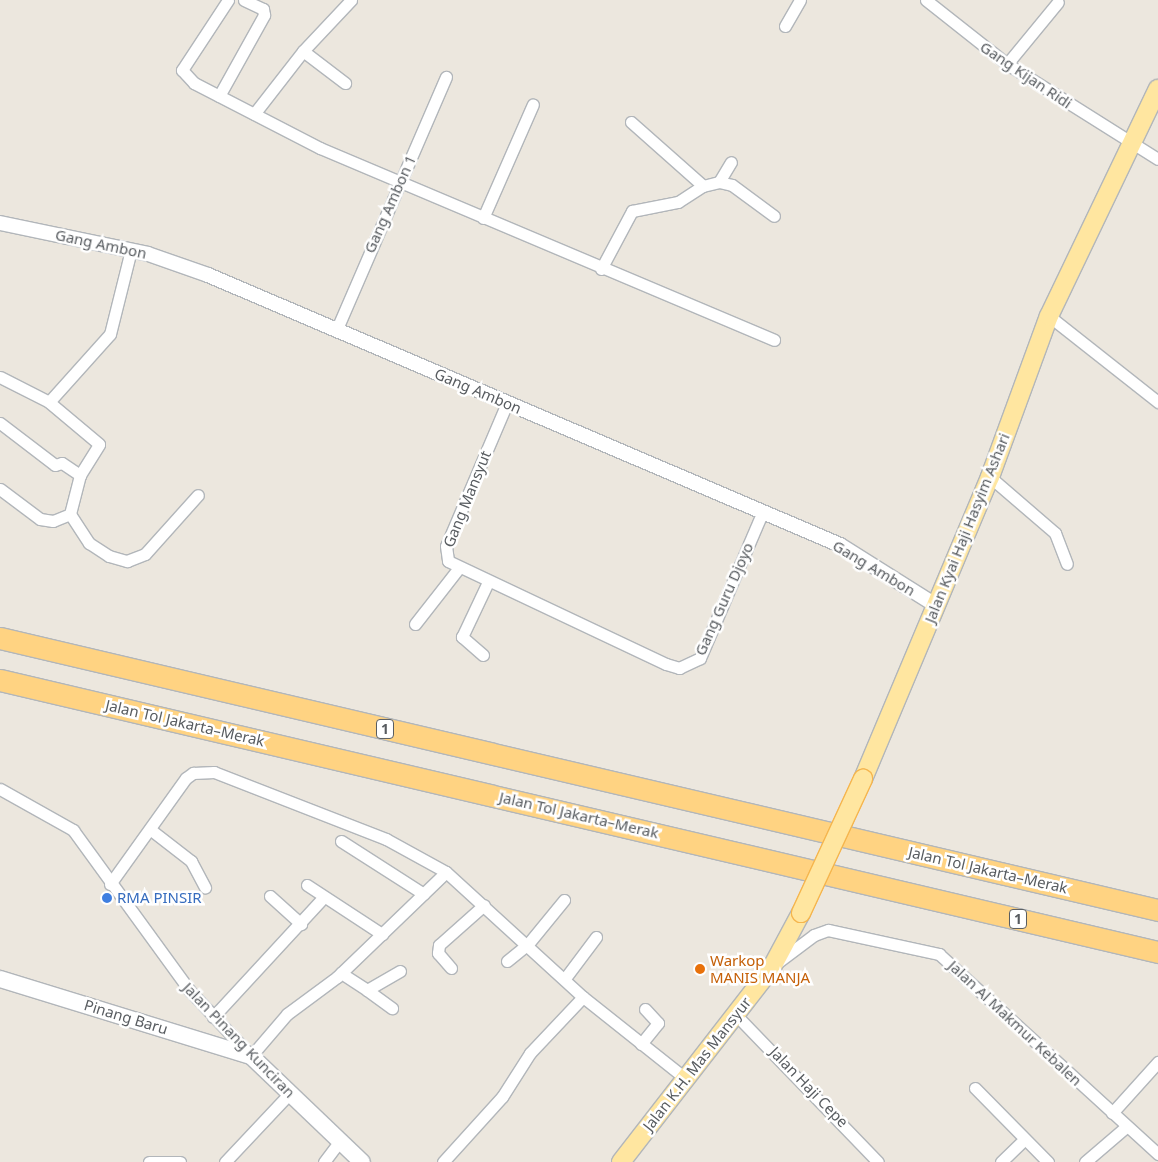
<!DOCTYPE html>
<meta charset="utf-8">
<style>
body{margin:0}
#map{position:relative;width:1158px;height:1162px;overflow:hidden;background:#ece7de;font-family:"Noto Sans",sans-serif}
div>[style]{position:absolute}
.roads{filter:drop-shadow(1px 0 #b2b6ba) drop-shadow(-1px 0 #b2b6ba) drop-shadow(0 1px #b2b6ba) drop-shadow(0 -1px #b2b6ba)}
.minor>*{height:11px;margin:-5.5px;padding:0 5.5px;transform-origin:5.5px;border-radius:5.5px;background:#fff}
.tertiary>*{height:14px;margin:-7px;padding:0 7px;transform-origin:7px;border-radius:7px;background:#fff}
.secondary>*{height:16px;margin:-8px;padding:0 8px;transform-origin:8px;border-radius:8px;background:#fff}
.primary>*{height:18px;margin:-9px;padding:0 9px;transform-origin:9px;border-radius:9px;background:#ffe6a0}
.motorway>*{height:21px;margin:-10.5px;padding:0 10.5px;transform-origin:10.5px;border-radius:10.5px;background:#ffd382}
.bridges{filter:drop-shadow(1px 0 #f5b54e) drop-shadow(-1px 0 #f5b54e) drop-shadow(0 1px #f5b54e) drop-shadow(0 -1px #f5b54e)}
.primary-bridge>*{height:18px;margin:-9px;padding:0 9px;transform-origin:9px;border-radius:9px;background:#ffe6a0}
.dots>*{width:14px;height:14px;translate:-50% -50%;box-sizing:border-box;border:2px solid #fff;border-radius:50%}
span{translate:-50% -50%;white-space:nowrap;text-align:center;line-height:1.15;-webkit-text-stroke:5px #fff;paint-order:stroke}
.shield-label span{padding:1px 4px;background:#fff;border:1px solid;border-radius:4px;-webkit-text-stroke-width:0}
.shield-label{font-size:14px;color:#585c60;font-weight:700}
.street-label{font-size:15px;color:#585c60}
.shop-label{font-size:15px;color:#366cbe}
.left{translate:0 -50%;text-align:left}
.food-label{font-size:15px;color:#c56008}
</style>
<div id="map">
<div class="roads">
<div class="minor">
<i style="left:228px;top:0;width:84px;rotate:123.3deg"></i>
<i style="left:182px;top:70px;width:18px;rotate:47deg"></i>
<i style="left:194px;top:83px;width:142px;rotate:27.3deg"></i>
<i style="left:320px;top:148px;width:493px;rotate:22.9deg"></i>
<i style="left:926px;top:0;width:103px;rotate:38.3deg"></i>
<i style="left:1007px;top:64px;width:178px;rotate:32.2deg"></i>
<i style="left:785px;top:26px;width:30px;rotate:-60deg"></i>
<i style="left:303px;top:51px;width:53px;rotate:37.3deg"></i>
<i style="left:1007px;top:64px;width:80px;rotate:-50.6deg"></i>
<i style="left:219px;top:96px;width:93px;rotate:-60.9deg"></i>
<i style="left:264px;top:15px;width:6px;rotate:-99deg"></i>
<i style="left:263px;top:9px;width:21px;rotate:-155deg"></i>
<i style="left:254px;top:114px;width:80px;rotate:-52.1deg"></i>
<i style="left:303px;top:51px;width:70px;rotate:-46.7deg"></i>
<i style="left:631px;top:122px;width:96px;rotate:41.6deg"></i>
<i style="left:703px;top:186px;width:16px;rotate:-14deg"></i>
<i style="left:719px;top:182px;width:13px;rotate:13deg"></i>
<i style="left:732px;top:185px;width:52px;rotate:36.4deg"></i>
<i style="left:719px;top:182px;width:23px;rotate:-59deg"></i>
<i style="left:483px;top:218px;width:124px;rotate:-66.3deg"></i>
<i style="left:601px;top:269px;width:66px;rotate:-61.9deg"></i>
<i style="left:632px;top:211px;width:47px;rotate:-11.1deg"></i>
<i style="left:678px;top:202px;width:30px;rotate:-33deg"></i>
<i style="left:1049px;top:316px;width:139px;rotate:38.3deg"></i>
<i style="left:336px;top:331px;width:277px;rotate:-66.6deg"></i>
<i style="left:0;top:377px;width:55px;rotate:27deg"></i>
<i style="left:507px;top:403px;width:155px;rotate:113.1deg"></i>
<i style="left:446px;top:546px;width:15px;rotate:82deg"></i>
<i style="left:448px;top:561px;width:241px;rotate:25.3deg"></i>
<i style="left:666px;top:664px;width:14px;rotate:17deg"></i>
<i style="left:679px;top:668px;width:23px;rotate:-25deg"></i>
<i style="left:700px;top:658px;width:160px;rotate:-66.8deg"></i>
<i style="left:0;top:423px;width:69px;rotate:37.4deg"></i>
<i style="left:55px;top:465px;width:7px;rotate:-16deg"></i>
<i style="left:62px;top:463px;width:22px;rotate:34deg"></i>
<i style="left:80px;top:475px;width:40px;rotate:104.4deg"></i>
<i style="left:70px;top:514px;width:35px;rotate:57deg"></i>
<i style="left:89px;top:543px;width:24px;rotate:33deg"></i>
<i style="left:109px;top:556px;width:19px;rotate:16deg"></i>
<i style="left:127px;top:561px;width:19px;rotate:-21deg"></i>
<i style="left:145px;top:554px;width:79px;rotate:-48.1deg"></i>
<i style="left:80px;top:475px;width:36px;rotate:-58deg"></i>
<i style="left:99px;top:444px;width:65px;rotate:-140deg"></i>
<i style="left:49px;top:402px;width:91px;rotate:-48.1deg"></i>
<i style="left:110px;top:334px;width:87px;rotate:-76deg"></i>
<i style="left:990px;top:477px;width:86px;rotate:40.7deg"></i>
<i style="left:1055px;top:533px;width:33px;rotate:69deg"></i>
<i style="left:0;top:489px;width:50px;rotate:36.9deg"></i>
<i style="left:40px;top:519px;width:13px;rotate:9deg"></i>
<i style="left:53px;top:521px;width:18px;rotate:-22deg"></i>
<i style="left:415px;top:624px;width:70px;rotate:-52deg"></i>
<i style="left:483px;top:655px;width:28px;rotate:-139deg"></i>
<i style="left:462px;top:637px;width:59px;rotate:-64.7deg"></i>
<i style="left:0;top:789px;width:84px;rotate:29.3deg"></i>
<i style="left:73px;top:830px;width:199px;rotate:54deg"></i>
<i style="left:190px;top:991px;width:89px;rotate:46.8deg"></i>
<i style="left:251px;top:1056px;width:55px;rotate:-49.4deg"></i>
<i style="left:287px;top:1014px;width:62px;rotate:-36.5deg"></i>
<i style="left:337px;top:977px;width:151px;rotate:-43.9deg"></i>
<i style="left:151px;top:830px;width:51px;rotate:37.8deg"></i>
<i style="left:191px;top:861px;width:30px;rotate:62deg"></i>
<i style="left:341px;top:841px;width:98px;rotate:32.6deg"></i>
<i style="left:110px;top:884px;width:130px;rotate:-54.4deg"></i>
<i style="left:186px;top:778px;width:9px;rotate:-36deg"></i>
<i style="left:193px;top:773px;width:21px;rotate:-3deg"></i>
<i style="left:214px;top:772px;width:185px;rotate:21.3deg"></i>
<i style="left:386px;top:839px;width:68px;rotate:28.8deg"></i>
<i style="left:446px;top:872px;width:185px;rotate:42.4deg"></i>
<i style="left:583px;top:997px;width:132px;rotate:38.5deg"></i>
<i style="left:307px;top:885px;width:90px;rotate:33.2deg"></i>
<i style="left:270px;top:896px;width:42px;rotate:42.1deg"></i>
<i style="left:507px;top:961px;width:27px;rotate:-39deg"></i>
<i style="left:528px;top:944px;width:57px;rotate:-50.7deg"></i>
<i style="left:778px;top:962px;width:45px;rotate:-36.9deg"></i>
<i style="left:814px;top:935px;width:15px;rotate:-20deg"></i>
<i style="left:828px;top:930px;width:114px;rotate:12.2deg"></i>
<i style="left:939px;top:954px;width:297px;rotate:42.4deg"></i>
<i style="left:451px;top:968px;width:20px;rotate:-131deg"></i>
<i style="left:438px;top:953px;width:8px;rotate:-83deg"></i>
<i style="left:439px;top:945px;width:60px;rotate:-41.6deg"></i>
<i style="left:341px;top:973px;width:31px;rotate:33deg"></i>
<i style="left:367px;top:990px;width:38px;rotate:-30deg"></i>
<i style="left:566px;top:977px;width:50px;rotate:-53.1deg"></i>
<i style="left:367px;top:990px;width:31px;rotate:36deg"></i>
<i style="left:736px;top:1015px;width:204px;rotate:46deg"></i>
<i style="left:213px;top:1017px;width:161px;rotate:-47.3deg"></i>
<i style="left:641px;top:1044px;width:27px;rotate:-51deg"></i>
<i style="left:658px;top:1023px;width:19px;rotate:-133deg"></i>
<i style="left:975px;top:1088px;width:104px;rotate:45.4deg"></i>
<i style="left:1112px;top:1113px;width:69px;rotate:-48deg"></i>
<i style="left:149px;top:1162px;width:31px"></i>
<i style="left:225px;top:1162px;width:93px;rotate:-46.7deg"></i>
<i style="left:324px;top:1162px;width:26px;rotate:-53deg"></i>
<i style="left:443px;top:1162px;width:88px;rotate:-47.8deg"></i>
<i style="left:502px;top:1097px;width:52px;rotate:-57.5deg"></i>
<i style="left:530px;top:1053px;width:77px;rotate:-46.6deg"></i>
<i style="left:1001px;top:1162px;width:33px;rotate:-44deg"></i>
<i style="left:1085px;top:1162px;width:55px;rotate:-40.6deg"></i>
</div>
<div class="tertiary">
<i style="left:0;top:223px;width:151px;rotate:11.8deg"></i>
<i style="left:148px;top:254px;width:64px;rotate:19.3deg"></i>
<i style="left:208px;top:275px;width:687px;rotate:23.13deg"></i>
<i style="left:840px;top:545px;width:115px;rotate:32.2deg"></i>
</div>
<div class="secondary">
<i style="left:0;top:979px;width:263px;rotate:17.1deg"></i>
<i style="left:251px;top:1056px;width:153px;rotate:43.7deg"></i>
</div>
<div class="primary">
<i style="left:863px;top:779px;width:328px;rotate:-67.2deg"></i>
<i style="left:990px;top:477px;width:171px;rotate:-69.9deg"></i>
<i style="left:1049px;top:316px;width:252px;rotate:-64.4deg"></i>
<i style="left:621px;top:1162px;width:247px;rotate:-52.2deg"></i>
<i style="left:772px;top:967px;width:61px;rotate:-61.8deg"></i>
</div>
<div class="motorway">
<i style="left:0;top:638px;width:1190px;rotate:13.22deg"></i>
<i style="left:0;top:680px;width:1190px;rotate:13.22deg"></i>
</div>
</div>
<div class="bridges">
<div class="primary-bridge">
<i style="left:801px;top:913px;width:148px;rotate:-65.2deg"></i>
</div>
</div>
<div class="dots">
<i style="left:107px;top:898px;background:#3f7fe0"></i>
<i style="left:700px;top:969px;background:#e8710a"></i>
</div>
<div class="shield-label">
<span style="left:385px;top:729px">1</span>
<span style="left:1018px;top:919px">1</span>
</div>
<div class="street-label">
<span style="left:1026px;top:75px;rotate:34deg">Gang Kijan Ridi</span>
<span style="left:390px;top:204px;rotate:-66deg">Gang Ambon 1</span>
<span style="left:101px;top:244px;rotate:12deg">Gang Ambon</span>
<span style="left:478px;top:391px;rotate:23deg">Gang Ambon</span>
<span style="left:467px;top:499px;rotate:-68deg">Gang Mansyut</span>
<span style="left:967px;top:528px;rotate:-68deg">Jalan Kyai Haji Hasyim Ashari</span>
<span style="left:874px;top:568px;rotate:31deg">Gang Ambon</span>
<span style="left:724px;top:599px;rotate:-66deg">Gang Guru Djoyo</span>
<span style="left:185px;top:723px;rotate:13deg">Jalan Tol Jakarta–Merak</span>
<span style="left:579px;top:815px;rotate:13deg">Jalan Tol Jakarta–Merak</span>
<span style="left:988px;top:870px;rotate:13deg">Jalan Tol Jakarta–Merak</span>
<span style="left:126px;top:1017px;rotate:17deg">Pinang Baru</span>
<span style="left:1015px;top:1023px;rotate:43deg">Jalan Al Makmur Kebalen</span>
<span style="left:239px;top:1040px;rotate:46deg">Jalan Pinang Kunciran</span>
<span style="left:697px;top:1064px;rotate:-52deg">Jalan K.H. Mas Mansyur</span>
<span style="left:809px;top:1087px;rotate:46deg">Jalan Haji Cepe</span>
</div>
<div class="shop-label">
<span class="left" style="left:117px;top:898px">RMA PINSIR</span>
</div>
<div class="food-label">
<span class="left" style="left:710px;top:969px">Warkop<br>MANIS MANJA</span>
</div>
</div>
